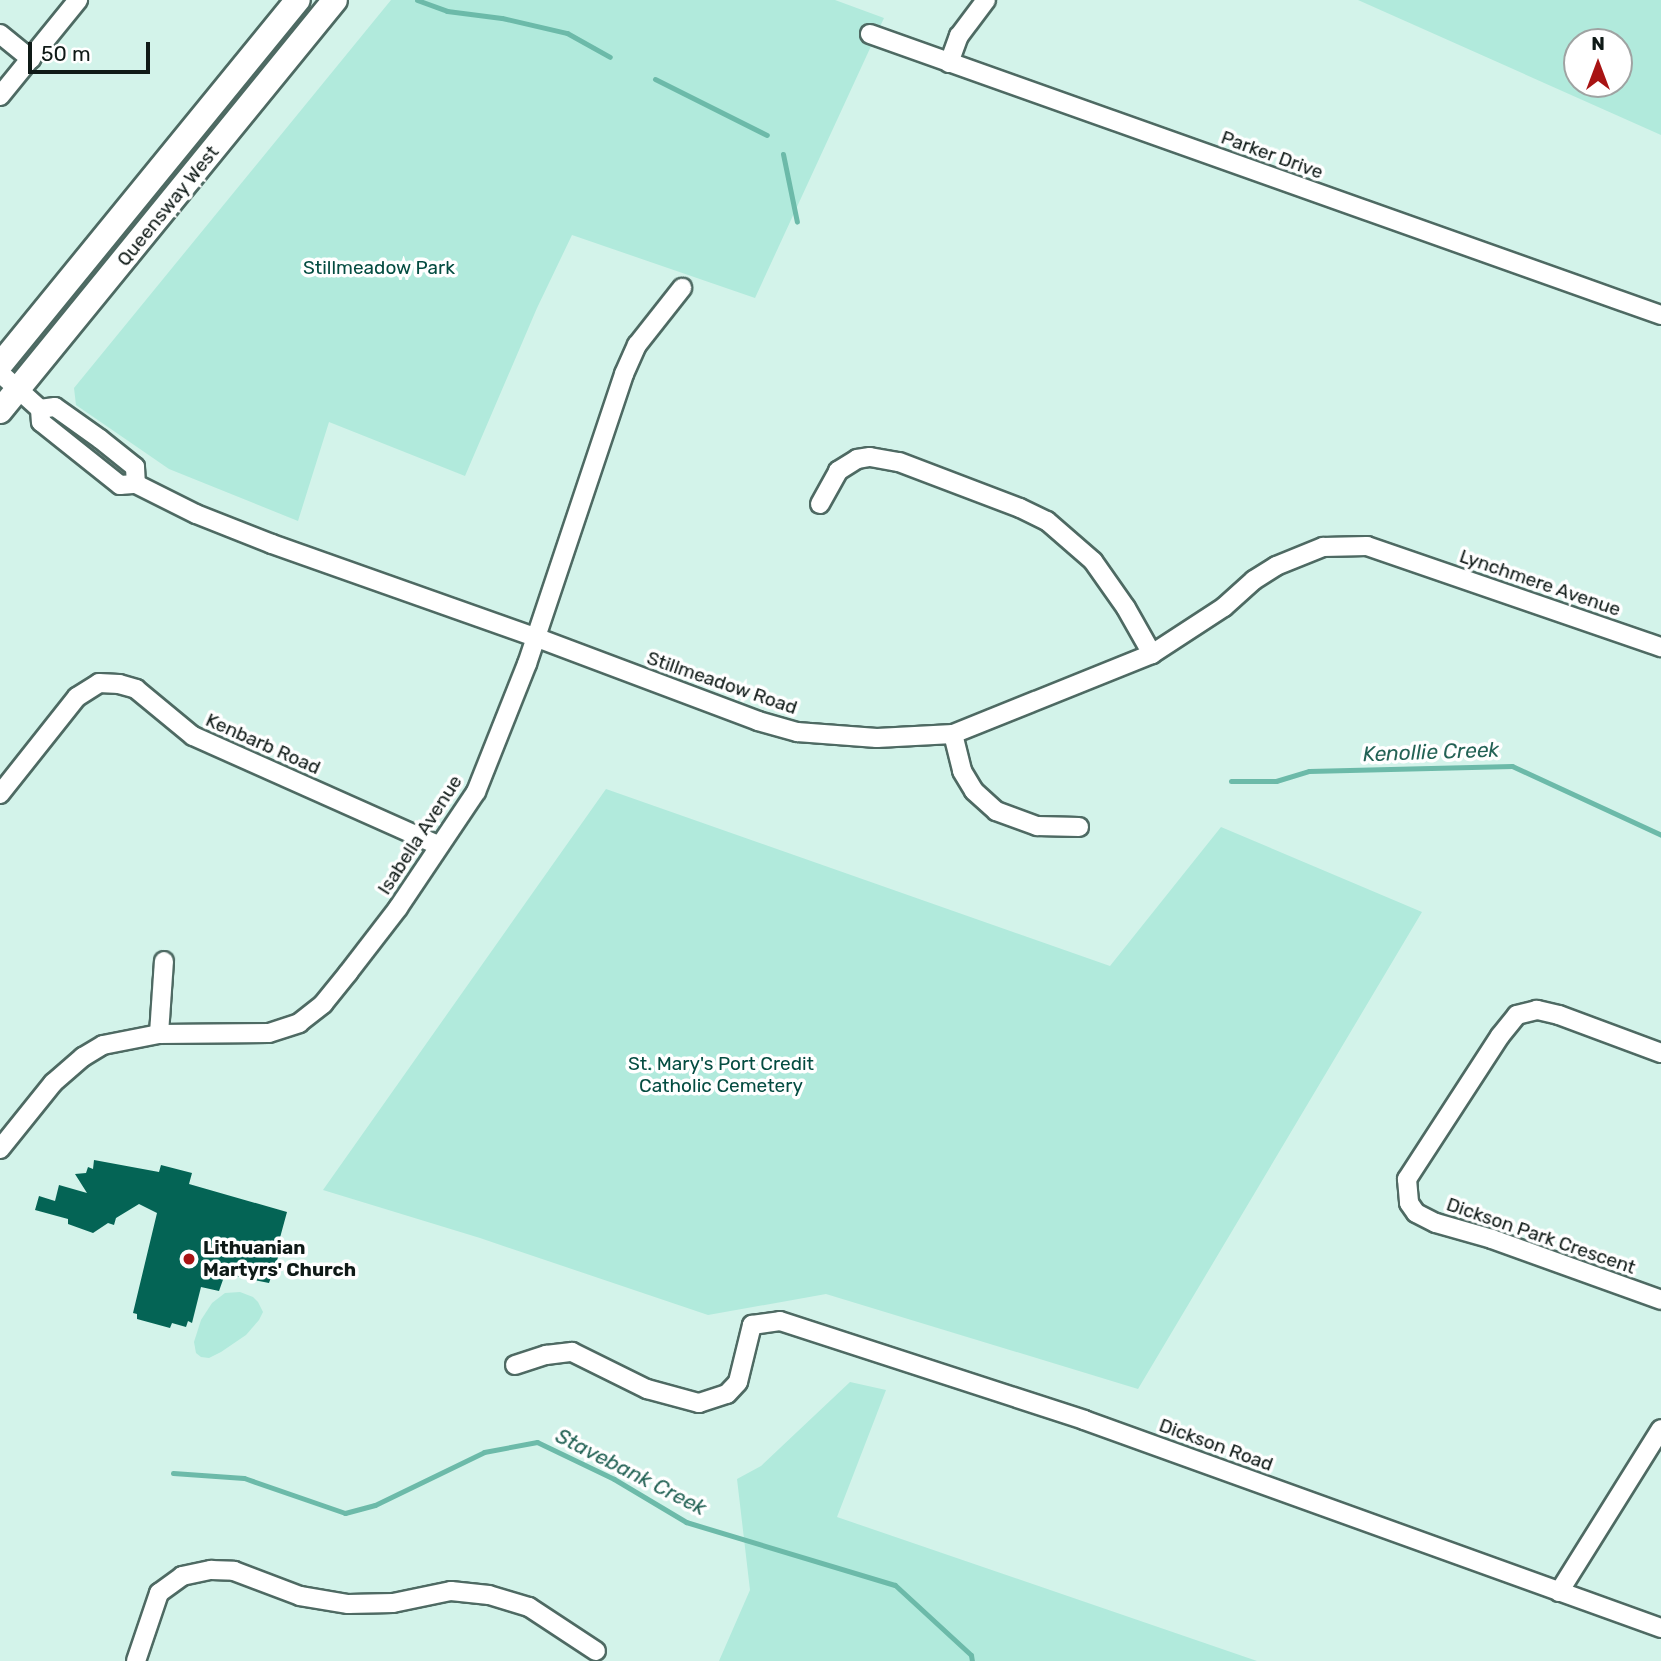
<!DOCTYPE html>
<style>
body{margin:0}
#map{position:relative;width:1661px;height:1661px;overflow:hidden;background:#d3f3ea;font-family:Rubik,sans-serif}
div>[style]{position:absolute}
.green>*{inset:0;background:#b1eadc}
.stream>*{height:5px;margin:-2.5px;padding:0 2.5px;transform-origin:2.5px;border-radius:2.5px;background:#6cbaa9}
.building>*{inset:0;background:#046455}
.roads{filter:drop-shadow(2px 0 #4e6a63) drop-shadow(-2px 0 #4e6a63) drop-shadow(0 2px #4e6a63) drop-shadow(0 -2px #4e6a63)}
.street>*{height:18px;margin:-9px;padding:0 9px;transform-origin:9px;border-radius:9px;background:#fff}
.secondary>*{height:24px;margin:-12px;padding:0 12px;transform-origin:12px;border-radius:12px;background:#fff}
.dots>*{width:19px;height:19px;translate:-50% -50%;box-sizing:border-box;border:4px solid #fff;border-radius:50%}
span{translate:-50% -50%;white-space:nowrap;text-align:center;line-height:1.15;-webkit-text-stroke:7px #fff;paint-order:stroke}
.street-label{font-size:19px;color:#0f1a17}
.park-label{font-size:19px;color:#044c41}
.poi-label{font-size:19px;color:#0f1a17;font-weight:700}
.left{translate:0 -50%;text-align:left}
.water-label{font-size:21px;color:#236255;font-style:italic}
.north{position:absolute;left:1563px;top:28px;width:70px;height:70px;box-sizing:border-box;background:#fff;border:2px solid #9fa3a2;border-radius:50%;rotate:0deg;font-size:19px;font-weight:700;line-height:28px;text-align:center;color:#0f1a17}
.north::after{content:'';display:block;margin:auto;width:24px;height:32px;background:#a81414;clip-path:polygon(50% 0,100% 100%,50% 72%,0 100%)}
.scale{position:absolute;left:28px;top:42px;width:122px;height:32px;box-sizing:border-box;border:4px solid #0f1a17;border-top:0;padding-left:9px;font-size:21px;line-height:24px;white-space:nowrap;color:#0f1a17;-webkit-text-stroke:5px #fff;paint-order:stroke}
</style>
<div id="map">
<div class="green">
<i style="clip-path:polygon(391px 0,835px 0,884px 18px,755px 298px,572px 235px,537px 308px,465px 476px,329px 422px,298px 521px,169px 469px,76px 405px,74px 388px)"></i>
<i style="clip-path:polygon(evenodd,1358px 0,1661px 0,1661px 135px,1358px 0,1577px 42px,1619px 42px,1619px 84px,1577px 84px,1577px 42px)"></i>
<i style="clip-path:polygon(606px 789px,1110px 966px,1221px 827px,1422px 912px,1138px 1389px,826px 1294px,708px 1315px,480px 1238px,323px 1190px)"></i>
<i style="clip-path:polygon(240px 1292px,253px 1297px,258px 1302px,263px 1312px,259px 1320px,246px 1335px,221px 1352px,209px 1358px,201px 1357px,196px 1353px,194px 1342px,201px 1320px,212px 1303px,225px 1293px)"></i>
<i style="clip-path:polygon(850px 1382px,886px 1390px,837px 1517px,1257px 1661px,719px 1661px,750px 1590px,737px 1479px,761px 1466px)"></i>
</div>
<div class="stream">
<i style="left:417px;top:0;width:32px;rotate:20deg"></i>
<i style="left:447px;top:11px;width:55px;rotate:7.3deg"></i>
<i style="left:502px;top:18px;width:67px;rotate:13deg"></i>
<i style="left:567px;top:33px;width:49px;rotate:29.2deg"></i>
<i style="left:655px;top:79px;width:125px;rotate:26.6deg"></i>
<i style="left:783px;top:154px;width:69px;rotate:78.4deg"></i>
<i style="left:1231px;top:781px;width:45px"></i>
<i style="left:1276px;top:781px;width:34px;rotate:-17deg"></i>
<i style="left:1309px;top:771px;width:203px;rotate:-1.4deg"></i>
<i style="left:1512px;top:766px;width:164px;rotate:24.8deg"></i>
<i style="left:173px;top:1473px;width:71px;rotate:4deg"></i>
<i style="left:244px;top:1478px;width:107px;rotate:19.1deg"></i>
<i style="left:345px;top:1513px;width:31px;rotate:-15deg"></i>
<i style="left:375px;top:1505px;width:121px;rotate:-25.9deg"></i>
<i style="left:484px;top:1452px;width:54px;rotate:-10.7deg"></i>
<i style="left:537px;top:1442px;width:85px;rotate:25.7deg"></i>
<i style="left:614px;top:1479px;width:84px;rotate:30.8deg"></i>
<i style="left:686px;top:1522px;width:218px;rotate:16.8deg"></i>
<i style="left:895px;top:1585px;width:103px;rotate:42.6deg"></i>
<i style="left:971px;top:1655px;width:6px;rotate:81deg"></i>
</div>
<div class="building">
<i style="clip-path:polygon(94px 1160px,159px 1172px,161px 1165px,192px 1173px,189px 1184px,287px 1212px,278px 1245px,281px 1249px,269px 1283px,225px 1274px,219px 1291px,201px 1287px,192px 1323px,188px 1321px,186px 1327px,172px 1323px,170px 1328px,137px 1319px,137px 1314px,133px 1313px,157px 1213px,139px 1204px,116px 1218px,114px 1225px,108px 1223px,93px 1233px,68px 1224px,68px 1219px,35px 1210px,39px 1196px,55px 1201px,59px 1185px,87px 1193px,75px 1174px,86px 1173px,88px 1167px,93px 1169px)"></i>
</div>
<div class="roads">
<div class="street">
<i style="left:0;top:34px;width:40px;rotate:39deg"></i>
<i style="left:870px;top:34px;width:839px;rotate:19.56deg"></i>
<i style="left:949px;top:63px;width:29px;rotate:-70deg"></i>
<i style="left:959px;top:36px;width:45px;rotate:-53.1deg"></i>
<i style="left:0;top:96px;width:124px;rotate:-50.9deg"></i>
<i style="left:0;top:373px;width:54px;rotate:42deg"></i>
<i style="left:40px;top:409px;width:13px;rotate:86deg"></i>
<i style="left:41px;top:422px;width:101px;rotate:38.6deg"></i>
<i style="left:120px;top:485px;width:16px;rotate:-4deg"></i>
<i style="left:136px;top:484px;width:67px;rotate:26.6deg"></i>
<i style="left:196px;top:514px;width:82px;rotate:21.5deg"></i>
<i style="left:272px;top:544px;width:279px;rotate:19.5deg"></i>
<i style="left:535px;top:637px;width:238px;rotate:20.6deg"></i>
<i style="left:758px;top:721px;width:41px;rotate:15.8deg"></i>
<i style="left:797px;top:732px;width:80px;rotate:4.3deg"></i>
<i style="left:877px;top:738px;width:76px;rotate:-3deg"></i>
<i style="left:953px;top:734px;width:214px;rotate:-21.9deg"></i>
<i style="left:1152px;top:654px;width:86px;rotate:-33.1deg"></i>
<i style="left:1224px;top:607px;width:40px;rotate:-42deg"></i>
<i style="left:1254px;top:580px;width:26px;rotate:-32deg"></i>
<i style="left:1276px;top:566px;width:51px;rotate:-22deg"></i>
<i style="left:1323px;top:547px;width:44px;rotate:-1.3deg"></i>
<i style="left:1367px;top:546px;width:311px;rotate:19deg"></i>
<i style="left:40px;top:409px;width:15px;rotate:-8deg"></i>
<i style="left:55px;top:407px;width:55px;rotate:35.4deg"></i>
<i style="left:100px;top:439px;width:45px;rotate:38.7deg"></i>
<i style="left:135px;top:467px;width:17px;rotate:87deg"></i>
<i style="left:820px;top:504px;width:38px;rotate:-61deg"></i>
<i style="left:838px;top:471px;width:22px;rotate:-32deg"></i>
<i style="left:857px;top:459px;width:13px;rotate:-9deg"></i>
<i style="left:870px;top:457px;width:29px;rotate:10deg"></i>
<i style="left:899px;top:462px;width:129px;rotate:20.8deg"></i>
<i style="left:1020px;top:508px;width:30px;rotate:26deg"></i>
<i style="left:1047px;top:521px;width:61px;rotate:41deg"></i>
<i style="left:1093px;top:561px;width:57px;rotate:54.9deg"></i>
<i style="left:1126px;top:608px;width:53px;rotate:60.5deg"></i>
<i style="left:953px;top:734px;width:38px;rotate:76deg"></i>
<i style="left:962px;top:771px;width:23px;rotate:59deg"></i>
<i style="left:974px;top:791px;width:30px;rotate:42deg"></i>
<i style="left:996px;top:811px;width:44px;rotate:20.1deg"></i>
<i style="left:1037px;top:826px;width:42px;rotate:1.4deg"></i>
<i style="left:0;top:794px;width:124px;rotate:-51.6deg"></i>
<i style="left:77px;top:697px;width:26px;rotate:-32deg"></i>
<i style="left:99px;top:683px;width:20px;rotate:3deg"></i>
<i style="left:119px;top:684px;width:18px;rotate:16deg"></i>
<i style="left:136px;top:689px;width:74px;rotate:39.5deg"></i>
<i style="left:193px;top:736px;width:268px;rotate:24deg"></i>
<i style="left:159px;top:1034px;width:73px;rotate:-86.1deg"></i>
<i style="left:1661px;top:1053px;width:109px;rotate:-159.6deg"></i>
<i style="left:1559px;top:1015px;width:23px;rotate:-167deg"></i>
<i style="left:1537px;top:1010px;width:21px;rotate:166deg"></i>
<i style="left:1517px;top:1015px;width:27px;rotate:129deg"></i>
<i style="left:1500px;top:1036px;width:171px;rotate:123deg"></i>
<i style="left:1407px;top:1179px;width:24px;rotate:85deg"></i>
<i style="left:1409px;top:1203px;width:12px;rotate:55deg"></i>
<i style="left:1416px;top:1213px;width:22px;rotate:27deg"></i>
<i style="left:1436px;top:1223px;width:58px;rotate:15.9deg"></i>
<i style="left:1492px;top:1239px;width:180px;rotate:19.8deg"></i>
<i style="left:0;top:1149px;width:85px;rotate:-51.2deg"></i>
<i style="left:53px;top:1083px;width:40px;rotate:-41deg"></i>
<i style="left:83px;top:1057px;width:23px;rotate:-31deg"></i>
<i style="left:103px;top:1045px;width:57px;rotate:-11.1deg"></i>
<i style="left:159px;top:1034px;width:110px;rotate:-0.5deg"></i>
<i style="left:269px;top:1033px;width:32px;rotate:-18deg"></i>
<i style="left:299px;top:1023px;width:31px;rotate:-38deg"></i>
<i style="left:323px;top:1004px;width:40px;rotate:-51deg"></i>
<i style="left:348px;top:973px;width:82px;rotate:-52.4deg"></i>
<i style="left:398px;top:908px;width:140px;rotate:-56.1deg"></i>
<i style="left:476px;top:792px;width:138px;rotate:-68.3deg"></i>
<i style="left:527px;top:664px;width:306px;rotate:-71.5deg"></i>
<i style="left:624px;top:374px;width:32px;rotate:-66deg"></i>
<i style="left:637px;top:345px;width:73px;rotate:-51.7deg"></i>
<i style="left:515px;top:1365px;width:33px;rotate:-18deg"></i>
<i style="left:546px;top:1355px;width:26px;rotate:-7deg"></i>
<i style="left:572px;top:1352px;width:84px;rotate:26.3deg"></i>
<i style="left:647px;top:1389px;width:54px;rotate:15.1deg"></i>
<i style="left:699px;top:1403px;width:29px;rotate:-18deg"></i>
<i style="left:727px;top:1394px;width:16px;rotate:-47deg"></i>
<i style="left:738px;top:1382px;width:59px;rotate:-76.2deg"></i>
<i style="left:752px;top:1325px;width:28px;rotate:-8deg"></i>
<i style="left:780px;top:1321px;width:320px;rotate:18deg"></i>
<i style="left:1084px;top:1420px;width:613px;rotate:19.82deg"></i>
<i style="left:1559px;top:1592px;width:192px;rotate:-58deg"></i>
<i style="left:136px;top:1661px;width:72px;rotate:-71.3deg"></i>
<i style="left:159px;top:1593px;width:29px;rotate:-36deg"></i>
<i style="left:182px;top:1576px;width:30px;rotate:-12deg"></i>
<i style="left:211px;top:1570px;width:23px;rotate:2deg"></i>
<i style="left:234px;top:1571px;width:71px;rotate:20.7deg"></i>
<i style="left:300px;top:1596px;width:49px;rotate:9.5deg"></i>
<i style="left:348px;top:1604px;width:45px;rotate:-1.3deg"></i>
<i style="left:393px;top:1603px;width:59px;rotate:-11.7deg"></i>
<i style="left:451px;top:1591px;width:38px;rotate:6deg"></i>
<i style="left:489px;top:1595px;width:42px;rotate:16.7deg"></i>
<i style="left:529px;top:1607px;width:80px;rotate:33.3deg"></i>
</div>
<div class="secondary">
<i style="left:0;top:365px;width:471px;rotate:-50.8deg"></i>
<i style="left:0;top:411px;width:530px;rotate:-50.82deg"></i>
</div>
</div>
<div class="dots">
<i style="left:189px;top:1259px;background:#a81414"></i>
</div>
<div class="street-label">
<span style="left:1272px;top:155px;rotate:20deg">Parker Drive</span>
<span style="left:168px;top:206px;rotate:-51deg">Queensway West</span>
<span style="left:1540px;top:583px;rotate:19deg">Lynchmere Avenue</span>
<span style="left:722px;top:683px;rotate:19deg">Stillmeadow Road</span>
<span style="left:263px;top:744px;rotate:24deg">Kenbarb Road</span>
<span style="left:420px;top:835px;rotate:-57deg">Isabella Avenue</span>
<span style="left:1541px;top:1236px;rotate:19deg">Dickson Park Crescent</span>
<span style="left:1216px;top:1445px;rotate:20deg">Dickson Road</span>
</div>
<div class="park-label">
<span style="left:379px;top:268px">Stillmeadow Park</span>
<span style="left:721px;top:1075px">St. Mary's Port Credit<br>Catholic Cemetery</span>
</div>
<div class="poi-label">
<span class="left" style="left:203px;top:1259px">Lithuanian<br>Martyrs' Church</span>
</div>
<div class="water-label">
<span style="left:1431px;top:752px;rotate:-2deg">Kenollie Creek</span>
<span style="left:631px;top:1472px;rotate:27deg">Stavebank Creek</span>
</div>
<div class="north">N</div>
<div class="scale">50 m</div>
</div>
